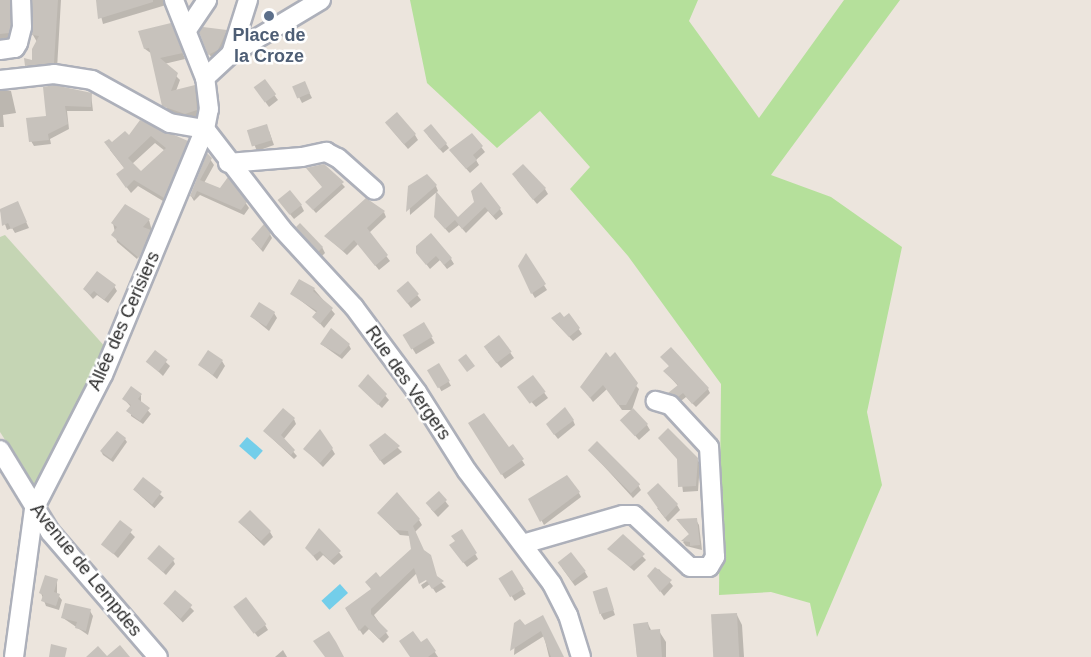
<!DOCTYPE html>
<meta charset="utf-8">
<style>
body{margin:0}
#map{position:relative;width:1091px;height:657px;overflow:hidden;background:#ece5dd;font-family:Helvetica,sans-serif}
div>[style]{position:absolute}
.green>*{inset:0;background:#b5e09b}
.cemetery>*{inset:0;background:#c5d5b4}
.water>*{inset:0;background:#73ceea;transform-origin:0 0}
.shadow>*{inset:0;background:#0003;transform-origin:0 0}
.building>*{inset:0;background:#c7c2bc;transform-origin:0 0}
.roads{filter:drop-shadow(2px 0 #adb0ba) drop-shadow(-2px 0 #adb0ba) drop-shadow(0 2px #adb0ba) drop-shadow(0 -2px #adb0ba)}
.minor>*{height:18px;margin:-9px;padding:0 9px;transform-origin:9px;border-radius:9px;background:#fff}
.dots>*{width:16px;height:16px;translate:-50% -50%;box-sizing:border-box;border:3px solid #fff;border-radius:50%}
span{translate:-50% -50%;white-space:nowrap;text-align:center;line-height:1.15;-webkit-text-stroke:5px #fff;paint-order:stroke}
.service-label{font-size:18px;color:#4e5e75;font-weight:700}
.street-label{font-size:18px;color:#2a2a2a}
</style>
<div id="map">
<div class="green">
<i style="clip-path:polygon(410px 0,698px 0,689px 21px,759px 118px,844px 0,900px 0,771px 175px,831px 197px,902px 247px,867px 412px,882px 485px,817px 637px,810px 603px,771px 592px,719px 595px,721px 384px,628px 256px,570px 189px,590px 167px,540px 111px,497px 148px,427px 83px)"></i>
</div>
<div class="cemetery">
<i style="clip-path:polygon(5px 235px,107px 349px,42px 485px,33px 483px,0 432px,0 237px)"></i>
</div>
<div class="water">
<i style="left:247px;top:437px;width:21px;height:12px;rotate:41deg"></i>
<i style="left:340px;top:584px;width:12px;height:25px;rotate:48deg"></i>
</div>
<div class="shadow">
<i style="clip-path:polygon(0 0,16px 0,12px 40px,0 45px)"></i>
<i style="clip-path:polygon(32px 0,61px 0,57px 69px,30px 72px,27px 65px,34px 61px,37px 42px,33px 35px)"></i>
<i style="clip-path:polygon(97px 0,167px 0,166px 5px,103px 24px)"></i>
<i style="clip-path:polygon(174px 31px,185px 59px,164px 64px,180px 80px,176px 91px,194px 87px,197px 93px,200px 116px,192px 119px,168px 112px,152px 54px,145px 49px,140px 32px)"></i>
<i style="clip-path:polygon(226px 32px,228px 36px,218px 56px,212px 58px,209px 54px)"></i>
<i style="clip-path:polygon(264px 81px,278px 100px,269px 107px,259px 93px)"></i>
<i style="clip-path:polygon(294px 87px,307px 88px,312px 98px,302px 103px)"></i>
<i style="clip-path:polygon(45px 88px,91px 94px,93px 111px,67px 111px,69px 129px,50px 139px,51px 144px,34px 146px,31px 141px,48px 117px)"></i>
<i style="clip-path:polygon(0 90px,11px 91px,16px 113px,3px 115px,4px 127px,0 127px)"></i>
<i style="clip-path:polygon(evenodd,141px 121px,187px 142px,191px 149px,168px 204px,138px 186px,131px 193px,122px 181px,125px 169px,110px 150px,112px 144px,129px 137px,141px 121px,155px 143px,165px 151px,141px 174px,132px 164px,155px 143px)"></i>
<i style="clip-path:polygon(390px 128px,415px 135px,418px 140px,408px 149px)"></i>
<i style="clip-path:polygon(269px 131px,274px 145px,257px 151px,249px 132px)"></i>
<i style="clip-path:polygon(472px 135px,485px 152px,476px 160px,479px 165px,470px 173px,454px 155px)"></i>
<i style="clip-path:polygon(428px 136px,446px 144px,449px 148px,443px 153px)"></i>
<i style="clip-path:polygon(210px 159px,214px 165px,204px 183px,245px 202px,249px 208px,244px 215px,200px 195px,194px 201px,191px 196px)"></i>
<i style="clip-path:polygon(324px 165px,345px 187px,316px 213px,307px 203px,323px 188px)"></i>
<i style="clip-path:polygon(517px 180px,545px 189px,548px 194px,537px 204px)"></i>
<i style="clip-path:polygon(436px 186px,438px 191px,410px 215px,409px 187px)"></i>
<i style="clip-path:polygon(279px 201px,301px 205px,304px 211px,294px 219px)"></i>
<i style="clip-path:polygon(17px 203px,29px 228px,15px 233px,12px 228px,7px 230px,0 210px)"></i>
<i style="clip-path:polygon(476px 203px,500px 209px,503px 214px,496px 220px,488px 211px,466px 233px,459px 225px,449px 233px,439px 222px,458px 219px)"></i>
<i style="clip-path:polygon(384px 212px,386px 217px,369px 233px,390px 261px,379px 270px,358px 244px,347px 255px,326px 236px)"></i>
<i style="clip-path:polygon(149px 220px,154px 238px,143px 264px,140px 261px,151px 234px,137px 259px,117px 242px,113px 223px)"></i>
<i style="clip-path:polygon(298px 228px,322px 247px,325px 253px,322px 256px)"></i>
<i style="clip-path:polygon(270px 234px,272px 238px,263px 252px,255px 243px)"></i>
<i style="clip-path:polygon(417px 252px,451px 259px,454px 264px,447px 269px,440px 260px,430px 269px)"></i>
<i style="clip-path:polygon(526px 256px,547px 290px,535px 298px,532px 293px)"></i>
<i style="clip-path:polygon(408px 283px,421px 300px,411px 308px,402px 296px)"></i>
<i style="clip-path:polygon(114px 286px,117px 291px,108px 303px,97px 295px,93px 299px,84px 289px)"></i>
<i style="clip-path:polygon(314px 289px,335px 314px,324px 328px,314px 317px,317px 313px,292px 294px)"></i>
<i style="clip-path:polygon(274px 313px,277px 318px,269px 331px,252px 317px)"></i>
<i style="clip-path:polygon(569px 315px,582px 334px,573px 341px,556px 323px)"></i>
<i style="left:424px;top:325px;width:21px;height:22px;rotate:59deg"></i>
<i style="clip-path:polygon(499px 337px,514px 358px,501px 368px,488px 352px)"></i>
<i style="clip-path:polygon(321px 344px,349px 345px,351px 349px,342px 359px)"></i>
<i style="clip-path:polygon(155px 352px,170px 366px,163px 376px,148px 362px)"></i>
<i style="clip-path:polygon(606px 354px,639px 389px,632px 410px,622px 410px,607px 389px,593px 402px,582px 387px)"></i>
<i style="clip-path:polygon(662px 357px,708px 389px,710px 393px,696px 407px,686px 397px,681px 401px,673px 397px,670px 393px,678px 386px,665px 371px,670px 367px)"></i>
<i style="clip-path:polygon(222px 361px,225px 366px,217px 379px,200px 365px)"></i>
<i style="left:439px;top:365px;width:24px;height:11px;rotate:60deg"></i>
<i style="clip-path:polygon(368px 376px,389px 400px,382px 408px,359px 386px)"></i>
<i style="clip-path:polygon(533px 377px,548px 398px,536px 407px,519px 388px)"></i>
<i style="clip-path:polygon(141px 395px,141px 403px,151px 414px,143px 424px,131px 416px,131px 407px,124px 399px)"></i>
<i style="clip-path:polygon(294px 419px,296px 424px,283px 440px,297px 456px,294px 459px,264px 431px)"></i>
<i style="clip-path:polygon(573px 420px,575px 425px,558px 439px,551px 430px)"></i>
<i style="clip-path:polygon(622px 421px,647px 425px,650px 430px,639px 440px)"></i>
<i style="clip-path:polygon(470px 424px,508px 450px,513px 446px,525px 465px,505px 479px)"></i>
<i style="clip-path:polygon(385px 435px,402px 452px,384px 465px,373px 451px)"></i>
<i style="clip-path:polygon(660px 438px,697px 459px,700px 464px,698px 491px,683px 492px,679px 461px)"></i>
<i style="clip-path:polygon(125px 439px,127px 442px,113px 462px,103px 455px,101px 451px)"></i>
<i style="clip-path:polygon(305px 449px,332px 449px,335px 454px,323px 467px)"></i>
<i style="clip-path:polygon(590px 451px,638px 485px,641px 490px,633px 498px)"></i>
<i style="left:143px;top:479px;width:28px;height:14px;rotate:42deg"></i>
<i style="clip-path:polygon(439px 493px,449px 506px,438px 517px,431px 509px)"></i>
<i style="clip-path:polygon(579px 493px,581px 497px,544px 525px,530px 499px)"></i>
<i style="clip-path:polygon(677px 505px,680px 510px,668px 522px,657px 508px)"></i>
<i style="clip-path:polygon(378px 513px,419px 520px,422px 525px,415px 532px,437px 584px,439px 580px,446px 587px,436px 593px,430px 584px,423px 589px,421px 585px,433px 577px,417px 573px,374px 615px,389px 637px,383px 643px,369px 629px,363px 635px,346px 609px,372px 590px,367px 583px,380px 579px,413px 549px,410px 536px,400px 535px)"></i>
<i style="clip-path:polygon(696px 520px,699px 525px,702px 550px,686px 546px,683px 542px,690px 535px,678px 521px)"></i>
<i style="clip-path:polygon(120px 522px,135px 537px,118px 558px,103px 544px)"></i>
<i style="clip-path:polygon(240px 523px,270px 532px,273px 537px,264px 546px)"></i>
<i style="clip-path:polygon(319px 530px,343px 557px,334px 565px,323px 555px,317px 561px,307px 548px)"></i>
<i style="clip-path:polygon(462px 531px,478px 559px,467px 567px,454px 550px)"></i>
<i style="clip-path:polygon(623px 536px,646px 560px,634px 571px,609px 549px)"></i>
<i style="clip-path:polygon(149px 559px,173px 560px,175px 564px,166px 575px)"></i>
<i style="clip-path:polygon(562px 568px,585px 572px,588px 577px,575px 586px)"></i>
<i style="clip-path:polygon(659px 569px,673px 586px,664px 596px,649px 576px)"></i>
<i style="left:512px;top:572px;width:26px;height:13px;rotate:58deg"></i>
<i style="clip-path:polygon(57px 580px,57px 594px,62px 600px,59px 610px,46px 606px,41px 593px)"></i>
<i style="clip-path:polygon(606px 589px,615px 615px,604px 620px,601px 615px)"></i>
<i style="left:175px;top:592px;width:27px;height:16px;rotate:45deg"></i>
<i style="clip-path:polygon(90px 611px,93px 616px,88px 635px,63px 618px)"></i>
<i style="clip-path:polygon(238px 612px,265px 625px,268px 630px,258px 637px)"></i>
<i style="clip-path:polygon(737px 615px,742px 625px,744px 657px,715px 657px)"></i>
<i style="clip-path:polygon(543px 617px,563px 657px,549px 657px,544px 636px,514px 655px,516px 624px,525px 627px)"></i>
<i style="clip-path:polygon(648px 624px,652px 632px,659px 631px,666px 642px,666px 657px,637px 657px,635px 625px)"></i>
<i style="clip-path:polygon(427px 640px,438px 657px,411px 657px,421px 644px)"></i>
<i style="clip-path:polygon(283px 650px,287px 657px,275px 657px)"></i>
</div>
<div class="building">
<i style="clip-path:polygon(0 0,10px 0,11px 26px,9px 33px,0 34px)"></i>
<i style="clip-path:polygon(32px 0,58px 0,54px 63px,25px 66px,24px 58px,32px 60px,32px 49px,39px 36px,32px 35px)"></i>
<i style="clip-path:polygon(96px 0,153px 0,153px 2px,98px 19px)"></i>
<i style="clip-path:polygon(171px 23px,183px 53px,160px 58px,178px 73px,171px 91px,195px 85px,197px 110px,185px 114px,162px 106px,149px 48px,144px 49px,138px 31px)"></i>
<i style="clip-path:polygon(203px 27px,227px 30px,218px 50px,208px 55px,199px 32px)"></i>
<i style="left:265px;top:79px;width:19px;height:14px;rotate:54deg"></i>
<i style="left:305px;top:81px;width:13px;height:14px;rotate:67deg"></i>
<i style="clip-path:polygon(54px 85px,92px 93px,91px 107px,65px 106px,68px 124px,48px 134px,49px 140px,29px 142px,26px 118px,46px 116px,43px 87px)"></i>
<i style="left:397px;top:112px;width:29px;height:16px;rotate:49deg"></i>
<i style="clip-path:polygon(evenodd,140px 120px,188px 141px,164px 198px,134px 180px,126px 188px,116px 174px,124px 168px,104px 142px,109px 139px,112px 142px,125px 131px,129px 135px,140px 120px,151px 136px,166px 148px,141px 171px,128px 158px,151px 136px)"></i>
<i style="left:267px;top:124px;width:17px;height:21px;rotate:73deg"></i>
<i style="left:431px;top:124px;width:25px;height:10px;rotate:50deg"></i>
<i style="clip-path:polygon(472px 133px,483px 146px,473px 155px,477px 160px,466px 169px,449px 150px)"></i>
<i style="clip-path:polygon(207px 153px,212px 158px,200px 180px,220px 188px,228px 177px,247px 202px,241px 210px,197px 191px,194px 198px,190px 196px)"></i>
<i style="clip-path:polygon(324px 164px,344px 182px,313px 210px,305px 202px,322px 187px,306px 168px)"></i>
<i style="clip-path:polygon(523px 164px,546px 188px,533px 200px,512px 174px)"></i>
<i style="clip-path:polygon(427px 174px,437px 185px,406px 212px,408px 186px)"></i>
<i style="clip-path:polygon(481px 182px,501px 208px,493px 216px,485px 207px,462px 229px,455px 220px,445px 229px,434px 217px,436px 191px,458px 217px,474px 202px,471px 191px)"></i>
<i style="left:290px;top:190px;width:19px;height:16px;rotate:51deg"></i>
<i style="clip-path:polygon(366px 198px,385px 211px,367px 228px,388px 255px,375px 266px,354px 240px,343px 251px,324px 236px)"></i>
<i style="clip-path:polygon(18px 201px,27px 222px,11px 229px,8px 223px,2px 226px,0 209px)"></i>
<i style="clip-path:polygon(125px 204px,150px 219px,143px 227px,151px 230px,139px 258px,111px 235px,117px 227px,111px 223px)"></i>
<i style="clip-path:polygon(300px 223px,323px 247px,318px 252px,296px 227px)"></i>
<i style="clip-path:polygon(264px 224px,271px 233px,261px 249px,251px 239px)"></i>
<i style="clip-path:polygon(431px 233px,452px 258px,444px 265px,436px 256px,426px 265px,416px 253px,416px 246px)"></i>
<i style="clip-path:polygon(526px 253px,546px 284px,531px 294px,518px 266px)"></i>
<i style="clip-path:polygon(97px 271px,116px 285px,104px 300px,94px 291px,90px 295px,83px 289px)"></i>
<i style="clip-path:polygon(299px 279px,315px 288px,313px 291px,333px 308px,320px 324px,312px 317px,317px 311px,290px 294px)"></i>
<i style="left:408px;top:281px;width:17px;height:15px;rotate:50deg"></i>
<i style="left:259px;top:302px;width:19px;height:17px;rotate:32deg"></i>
<i style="clip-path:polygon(560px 312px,564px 317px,569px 313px,580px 328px,569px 337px,551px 318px)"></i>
<i style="left:424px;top:322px;width:17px;height:25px;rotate:59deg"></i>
<i style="clip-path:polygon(331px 328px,350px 344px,340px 355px,320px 344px)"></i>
<i style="left:499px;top:335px;width:21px;height:19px;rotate:53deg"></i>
<i style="clip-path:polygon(671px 347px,709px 388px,692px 404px,683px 393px,678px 397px,668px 393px,678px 385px,663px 371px,669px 366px,660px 357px)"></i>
<i style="left:155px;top:350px;width:16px;height:15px;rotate:38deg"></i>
<i style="left:208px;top:350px;width:18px;height:18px;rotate:34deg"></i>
<i style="clip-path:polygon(606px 352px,610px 357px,615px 352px,638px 383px,626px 405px,618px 405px,603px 385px,590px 398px,580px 387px)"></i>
<i style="left:466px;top:354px;width:15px;height:10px;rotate:53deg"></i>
<i style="left:439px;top:363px;width:21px;height:14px;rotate:59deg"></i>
<i style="clip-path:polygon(368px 374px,387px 394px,378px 405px,358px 386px)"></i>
<i style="left:533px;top:375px;width:21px;height:20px;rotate:53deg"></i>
<i style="clip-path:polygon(131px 386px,142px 394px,138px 399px,150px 408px,140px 421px,126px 411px,131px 405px,122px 399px)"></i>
<i style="clip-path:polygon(565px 407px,574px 420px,554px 435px,546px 424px)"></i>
<i style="clip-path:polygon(283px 408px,295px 418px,281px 435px,295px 450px,291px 455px,263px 431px)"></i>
<i style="left:633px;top:408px;width:22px;height:18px;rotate:47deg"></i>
<i style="clip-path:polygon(484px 413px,509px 447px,513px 444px,524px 459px,501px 475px,468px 423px)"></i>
<i style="clip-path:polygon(668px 428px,698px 458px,696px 486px,678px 487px,677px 459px,658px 438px)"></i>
<i style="clip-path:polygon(320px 429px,333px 448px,320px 463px,303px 449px)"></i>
<i style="clip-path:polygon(117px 431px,126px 438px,111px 459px,100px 451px)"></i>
<i style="clip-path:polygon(385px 433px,400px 446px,380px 461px,369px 445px)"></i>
<i style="left:597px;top:441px;width:61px;height:13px;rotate:45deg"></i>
<i style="clip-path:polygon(567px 475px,580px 492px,540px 522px,528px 499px)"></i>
<i style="left:143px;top:477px;width:24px;height:16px;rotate:38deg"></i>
<i style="clip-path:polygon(658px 483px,678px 504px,665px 518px,647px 493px)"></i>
<i style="left:439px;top:491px;width:12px;height:18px;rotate:48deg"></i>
<i style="clip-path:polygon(397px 492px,420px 519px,413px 526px,424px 550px,431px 555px,437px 576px,444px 581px,432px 589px,426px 580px,419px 584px,414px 568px,371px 609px,371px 614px,388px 631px,379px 639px,365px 625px,359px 631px,345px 608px,371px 589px,365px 582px,376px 572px,380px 577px,411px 549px,408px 531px,395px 530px,377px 513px)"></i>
<i style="clip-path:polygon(250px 510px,271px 531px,261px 541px,238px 522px)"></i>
<i style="clip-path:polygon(697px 518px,700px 545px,690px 546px,690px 542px,681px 541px,689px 534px,676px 519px)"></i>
<i style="left:120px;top:520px;width:16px;height:31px;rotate:38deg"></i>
<i style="clip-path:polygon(319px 528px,341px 551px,330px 561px,320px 551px,313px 556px,305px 548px)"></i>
<i style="clip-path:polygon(462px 529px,477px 553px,463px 563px,449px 545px,455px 541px,451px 536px)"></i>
<i style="clip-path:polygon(623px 534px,645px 554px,630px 567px,607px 549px)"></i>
<i style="left:159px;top:545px;width:21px;height:18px;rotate:41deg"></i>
<i style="left:571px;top:552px;width:24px;height:17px;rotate:52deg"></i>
<i style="clip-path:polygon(655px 567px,672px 580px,660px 592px,647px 576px)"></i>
<i style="left:512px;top:570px;width:22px;height:16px;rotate:58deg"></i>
<i style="clip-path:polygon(45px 575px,58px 579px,54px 592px,60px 594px,56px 606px,41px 601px,43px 595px,39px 593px)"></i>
<i style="left:607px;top:587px;width:24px;height:15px;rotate:73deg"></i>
<i style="left:175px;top:590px;width:23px;height:18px;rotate:41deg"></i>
<i style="left:246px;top:597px;width:34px;height:16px;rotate:53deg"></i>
<i style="clip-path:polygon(65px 603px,91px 609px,86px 631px,75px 628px,77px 622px,61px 618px)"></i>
<i style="left:737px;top:613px;width:44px;height:26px;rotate:87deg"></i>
<i style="clip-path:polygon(543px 615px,564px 657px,551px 657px,541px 631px,510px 651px,514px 623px,520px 619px,525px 625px)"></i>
<i style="clip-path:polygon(648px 622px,649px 630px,660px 629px,662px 657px,637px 657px,633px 624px)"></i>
<i style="clip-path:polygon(329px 631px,336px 642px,344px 657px,325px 657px,313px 641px)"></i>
<i style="clip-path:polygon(413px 631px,421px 642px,427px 638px,436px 651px,428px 657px,410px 657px,399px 641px)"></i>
<i style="clip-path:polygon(51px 644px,67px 648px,65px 657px,49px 657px)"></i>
<i style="clip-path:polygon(120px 645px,130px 657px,86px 657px,98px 646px,107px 656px)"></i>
</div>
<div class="roads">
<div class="minor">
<i style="left:187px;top:30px;width:36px;rotate:-56deg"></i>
<i style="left:0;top:50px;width:15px;rotate:-8deg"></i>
<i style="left:15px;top:48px;width:6px;rotate:-59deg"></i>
<i style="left:18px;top:43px;width:16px;rotate:-76deg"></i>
<i style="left:22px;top:27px;width:27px;rotate:-92deg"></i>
<i style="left:231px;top:54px;width:105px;rotate:-31deg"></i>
<i style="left:205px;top:78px;width:35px;rotate:-43deg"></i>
<i style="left:231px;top:54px;width:57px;rotate:-72.5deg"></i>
<i style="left:0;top:80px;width:54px;rotate:-6.3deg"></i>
<i style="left:54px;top:74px;width:38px;rotate:9deg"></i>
<i style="left:92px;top:80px;width:89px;rotate:28.9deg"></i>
<i style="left:170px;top:123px;width:36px;rotate:10deg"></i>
<i style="left:205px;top:129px;width:126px;rotate:52.4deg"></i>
<i style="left:282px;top:229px;width:106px;rotate:47.3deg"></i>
<i style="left:354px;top:307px;width:106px;rotate:53.5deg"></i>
<i style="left:417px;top:392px;width:93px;rotate:57.7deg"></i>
<i style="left:467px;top:471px;width:141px;rotate:53deg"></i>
<i style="left:552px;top:584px;width:35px;rotate:63deg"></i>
<i style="left:568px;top:615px;width:44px;rotate:72.8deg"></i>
<i style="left:228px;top:163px;width:74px;rotate:-4.6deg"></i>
<i style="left:302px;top:157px;width:25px;rotate:-12deg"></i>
<i style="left:326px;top:152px;width:13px;rotate:27deg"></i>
<i style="left:338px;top:158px;width:48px;rotate:41.6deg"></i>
<i style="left:0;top:450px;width:96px;rotate:58.6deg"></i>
<i style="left:50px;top:532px;width:165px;rotate:49.2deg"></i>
<i style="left:523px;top:544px;width:104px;rotate:-16.2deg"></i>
<i style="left:623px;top:515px;width:11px"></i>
<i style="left:634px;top:515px;width:76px;rotate:42.9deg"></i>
<i style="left:690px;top:567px;width:19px"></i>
<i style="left:709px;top:567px;width:12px;rotate:-59deg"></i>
<i style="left:715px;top:557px;width:110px;rotate:-93.1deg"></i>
<i style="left:709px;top:447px;width:57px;rotate:-132.9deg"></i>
<i style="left:670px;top:405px;width:15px;rotate:-164deg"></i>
<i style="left:14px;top:657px;width:149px;rotate:-82.3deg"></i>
<i style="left:34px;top:509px;width:151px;rotate:-62.8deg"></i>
<i style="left:103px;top:375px;width:266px;rotate:-67.5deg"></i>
<i style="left:205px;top:129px;width:20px;rotate:-79deg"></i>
<i style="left:209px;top:109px;width:31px;rotate:-97deg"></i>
<i style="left:205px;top:78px;width:84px;rotate:-111.7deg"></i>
</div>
</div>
<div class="dots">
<i style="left:269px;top:16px;background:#5c6f8a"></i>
</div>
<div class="service-label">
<span style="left:269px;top:46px">Place de<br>la Croze</span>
</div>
<div class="street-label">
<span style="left:124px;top:321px;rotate:-66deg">Allée des Cerisiers</span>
<span style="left:408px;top:383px;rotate:55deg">Rue des Vergers</span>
<span style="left:86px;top:570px;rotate:51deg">Avenue de Lempdes</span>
</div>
</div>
